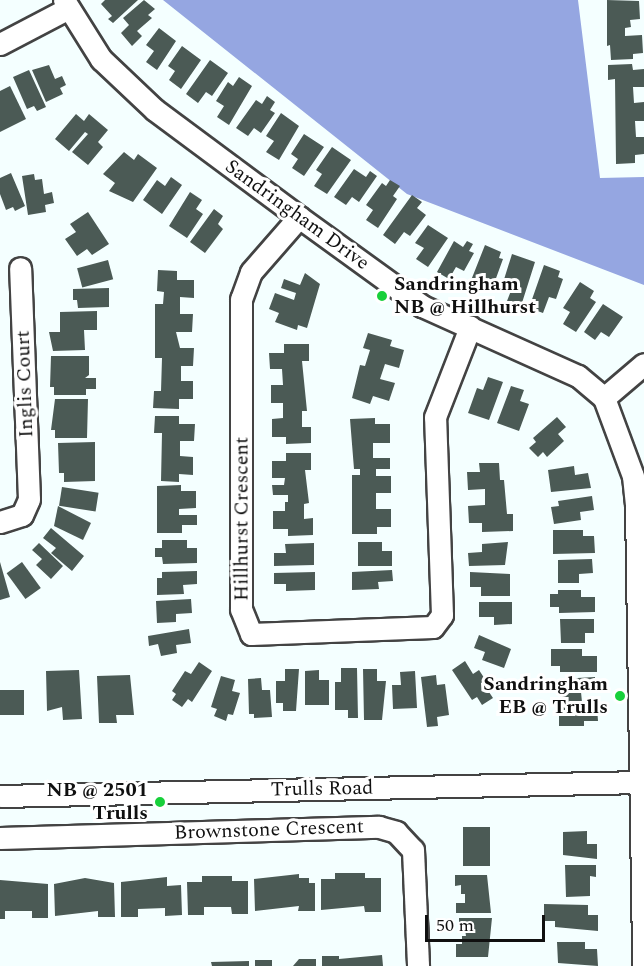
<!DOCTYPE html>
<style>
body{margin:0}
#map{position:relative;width:644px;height:966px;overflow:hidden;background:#f4ffff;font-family:Spectral,serif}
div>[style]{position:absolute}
.forest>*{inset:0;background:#95a6e1}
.building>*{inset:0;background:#4b5a55;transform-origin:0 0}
.roads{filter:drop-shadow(2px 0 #434343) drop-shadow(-2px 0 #434343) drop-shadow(0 2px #434343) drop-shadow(0 -2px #434343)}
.minor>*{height:21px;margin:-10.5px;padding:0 10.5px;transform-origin:10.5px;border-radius:10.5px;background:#fff}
.dots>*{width:16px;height:16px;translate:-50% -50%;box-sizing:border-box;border:3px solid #fff;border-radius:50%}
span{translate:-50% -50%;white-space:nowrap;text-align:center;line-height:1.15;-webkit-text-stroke:6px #fff;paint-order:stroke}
.street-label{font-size:20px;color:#101010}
.poi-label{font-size:20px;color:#101010;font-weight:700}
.left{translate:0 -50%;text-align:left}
.right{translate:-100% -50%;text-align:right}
.scale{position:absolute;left:425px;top:915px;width:120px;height:27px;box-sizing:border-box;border:3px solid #101010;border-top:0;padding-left:8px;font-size:18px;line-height:21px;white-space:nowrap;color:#101010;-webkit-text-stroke:4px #fff;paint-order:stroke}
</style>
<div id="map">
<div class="forest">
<i style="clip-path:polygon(163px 0,578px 0,600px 178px,644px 177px,644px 285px,407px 194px)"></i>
</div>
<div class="building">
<i style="clip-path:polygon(105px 0,138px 0,113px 23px,108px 19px,112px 16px,101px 4px)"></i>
<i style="clip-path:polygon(144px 0,155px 9px,148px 15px,152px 18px,137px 31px,142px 36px,132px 46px,121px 33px,129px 25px,123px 18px)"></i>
<i style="clip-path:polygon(607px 0,639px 1px,640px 19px,630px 20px,631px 27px,625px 28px,625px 36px,642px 35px,643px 53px,633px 54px,633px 59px,611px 60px,610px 45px,607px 46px)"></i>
<i style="clip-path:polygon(159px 28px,176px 41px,157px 70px,146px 62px,154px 51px,146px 45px)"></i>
<i style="clip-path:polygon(182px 46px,201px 60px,181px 89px,169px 80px,175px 71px,168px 66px)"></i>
<i style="clip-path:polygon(210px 60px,228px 73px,212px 96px,206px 92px,198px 103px,186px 94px)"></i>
<i style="clip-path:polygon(632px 64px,633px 70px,644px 69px,644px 87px,633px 87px,634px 103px,644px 102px,644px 121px,635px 121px,636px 137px,644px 137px,644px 154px,635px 155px,635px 163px,616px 164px,615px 79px,608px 80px,608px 65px)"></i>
<i style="clip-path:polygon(49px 65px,55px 79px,62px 76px,66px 85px,60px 88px,63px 94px,46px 102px,32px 70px)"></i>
<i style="clip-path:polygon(29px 70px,46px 107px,37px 111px,34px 106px,27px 109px,13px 77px)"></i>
<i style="clip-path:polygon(239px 77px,252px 86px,229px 125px,217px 117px,224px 106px,216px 101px,228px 82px,233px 86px)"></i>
<i style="clip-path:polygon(10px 86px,26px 119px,0 132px,0 91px)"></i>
<i style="clip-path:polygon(267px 96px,275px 102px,270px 110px,275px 113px,261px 133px,254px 128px,248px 136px,236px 128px,256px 100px,262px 104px)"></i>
<i style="clip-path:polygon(281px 113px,299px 126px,279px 160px,266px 152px,274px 141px,266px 136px)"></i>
<i style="clip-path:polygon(76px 114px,84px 121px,89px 114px,108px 130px,98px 142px,103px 147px,88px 165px,72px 152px,88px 134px,85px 132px,69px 151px,55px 139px)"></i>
<i style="clip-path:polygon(304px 134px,324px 147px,304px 176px,292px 168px,298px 159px,291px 154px)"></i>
<i style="clip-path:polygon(332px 147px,351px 160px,327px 194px,314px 186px,322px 174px,316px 170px)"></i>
<i style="clip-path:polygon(124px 152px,134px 160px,138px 154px,157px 168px,133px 202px,109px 191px,115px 183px,103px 174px)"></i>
<i style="clip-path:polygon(354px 169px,366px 177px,370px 171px,377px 176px,359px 202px,352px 197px,346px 205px,334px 197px)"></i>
<i style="clip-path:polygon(11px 173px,25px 206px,15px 211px,13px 207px,6px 210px,0 194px,0 178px)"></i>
<i style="clip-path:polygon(34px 174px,35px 180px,42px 179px,44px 194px,52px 192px,54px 203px,45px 205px,46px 212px,28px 215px,22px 176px)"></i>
<i style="clip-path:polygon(171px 177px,182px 185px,162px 214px,143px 200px,157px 180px,165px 186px)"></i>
<i style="clip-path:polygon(390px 180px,400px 186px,393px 196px,397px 199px,378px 228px,366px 220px,373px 210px,366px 205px,382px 183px,386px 186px)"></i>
<i style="clip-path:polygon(190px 192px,202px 200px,196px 209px,203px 214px,187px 238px,169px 226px)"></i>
<i style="clip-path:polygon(412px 195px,422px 202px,417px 208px,426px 215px,410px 236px,404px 232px,395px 244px,383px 235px)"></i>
<i style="clip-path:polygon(214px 209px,223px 216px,218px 224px,223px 229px,205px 253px,190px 242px)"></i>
<i style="clip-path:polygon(88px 212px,109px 244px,92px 255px,87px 249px,77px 256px,65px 239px,76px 232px,70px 224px)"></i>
<i style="clip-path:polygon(428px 225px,448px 238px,428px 267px,416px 259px,424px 248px,415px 243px)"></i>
<i style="clip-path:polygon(454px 241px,463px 247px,467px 241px,473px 244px,469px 251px,474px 253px,464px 271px,456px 267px,449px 279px,437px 272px)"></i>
<i style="clip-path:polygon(485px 245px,501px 252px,499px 258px,503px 259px,495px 281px,488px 278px,482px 293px,468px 288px)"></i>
<i style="clip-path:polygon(512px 254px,535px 262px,521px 306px,507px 301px,512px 288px,501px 289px)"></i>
<i style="left:108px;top:260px;width:20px;height:32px;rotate:75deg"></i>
<i style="clip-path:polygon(544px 265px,560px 271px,558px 277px,563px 279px,556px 299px,549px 297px,543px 313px,529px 308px)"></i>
<i style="clip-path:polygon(158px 270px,177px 271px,177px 280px,194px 280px,194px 298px,180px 297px,180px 314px,193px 314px,192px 332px,176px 332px,180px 348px,194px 348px,193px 366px,181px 366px,181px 381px,193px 381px,193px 399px,179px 399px,179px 409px,153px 408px,154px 391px,161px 391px,162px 358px,155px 358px,155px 304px,163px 304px,164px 292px,157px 291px)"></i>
<i style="clip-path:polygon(305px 273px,320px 284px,307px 328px,298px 325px,297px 330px,275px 322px,279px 313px,269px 309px,275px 293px,294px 300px,296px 293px,281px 288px,284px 279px,300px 285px)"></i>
<i style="clip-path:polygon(580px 282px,594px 291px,590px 298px,596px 302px,576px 332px,563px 324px,570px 312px,563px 308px)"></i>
<i style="clip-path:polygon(109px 288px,109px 307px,78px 308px,77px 300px,73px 300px,73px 289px)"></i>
<i style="clip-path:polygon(603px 304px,623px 317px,609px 337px,601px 332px,595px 340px,584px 332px)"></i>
<i style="clip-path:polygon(97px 311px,97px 330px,84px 330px,85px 350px,53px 351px,49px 332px,60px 332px,60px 312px)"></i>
<i style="clip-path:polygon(368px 333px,392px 340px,390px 346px,404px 350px,399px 368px,385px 364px,380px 379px,395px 383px,389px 401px,373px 396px,370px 404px,352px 398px,360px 365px,365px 366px,370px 350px,363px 348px)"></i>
<i style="clip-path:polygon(284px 344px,309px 344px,309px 361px,302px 361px,307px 411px,302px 411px,302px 427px,311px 427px,311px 443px,286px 444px,286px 437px,272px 437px,272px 419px,283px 418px,283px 403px,271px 403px,271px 385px,283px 385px,282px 369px,270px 369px,269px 353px,284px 353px)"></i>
<i style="clip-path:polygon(51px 356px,89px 356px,89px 375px,85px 378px,96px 378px,96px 389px,86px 389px,86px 395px,54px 395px,54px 387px,50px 387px)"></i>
<i style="clip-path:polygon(488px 377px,503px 382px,489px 420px,468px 413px,477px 388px,483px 390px)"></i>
<i style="clip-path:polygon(511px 386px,524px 390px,520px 401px,529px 404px,519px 431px,497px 423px)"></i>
<i style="clip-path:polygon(55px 399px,88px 399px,87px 438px,55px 438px,55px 430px,51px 430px)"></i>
<i style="clip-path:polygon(155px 416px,179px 416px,179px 424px,195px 424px,194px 441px,180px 441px,180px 456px,193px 457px,193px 475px,179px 474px,179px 482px,161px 481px,162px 433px,154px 433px)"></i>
<i style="clip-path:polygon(557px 417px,566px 427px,558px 434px,564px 441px,547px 457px,543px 452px,538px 457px,529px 448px,536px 442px,533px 438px)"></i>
<i style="clip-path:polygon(375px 418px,375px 424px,390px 424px,390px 443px,373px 443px,373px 458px,390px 458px,390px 469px,376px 469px,376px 476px,391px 476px,391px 493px,376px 493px,376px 509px,391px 509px,391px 527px,377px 527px,377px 534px,352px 534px,352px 475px,360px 475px,360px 469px,354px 469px,350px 419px)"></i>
<i style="clip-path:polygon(95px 442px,95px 481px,64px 482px,64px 473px,59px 473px,58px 443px)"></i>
<i style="clip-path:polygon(286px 453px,311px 453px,311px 470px,305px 470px,309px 503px,304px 504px,304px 519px,313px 518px,313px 535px,288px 536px,288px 529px,273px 529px,273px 511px,285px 511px,285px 502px,288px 502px,288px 495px,273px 495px,272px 485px,284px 485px,285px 478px,272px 478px,272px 461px,286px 461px)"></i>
<i style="clip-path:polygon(479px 463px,499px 463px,500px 480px,504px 480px,507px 514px,513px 514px,513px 531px,482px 532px,482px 523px,469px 523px,468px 506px,485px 505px,485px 489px,468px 490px,467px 472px,480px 472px)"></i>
<i style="clip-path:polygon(574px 466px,575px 475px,588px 473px,591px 488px,551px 492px,548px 470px)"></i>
<i style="clip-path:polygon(181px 485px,181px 491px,196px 491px,196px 508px,179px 509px,179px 515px,197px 515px,197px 525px,182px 525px,182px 533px,157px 533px,157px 486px)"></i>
<i style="left:62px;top:487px;width:37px;height:19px;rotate:9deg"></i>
<i style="clip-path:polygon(592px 496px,594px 510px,580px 512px,581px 520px,554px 524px,551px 507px,559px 506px,558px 501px)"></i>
<i style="clip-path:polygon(58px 506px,91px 523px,83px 540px,54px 526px)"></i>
<i style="clip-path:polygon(51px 528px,84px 556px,72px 571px,51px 553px,56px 548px,43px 538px)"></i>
<i style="clip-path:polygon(553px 530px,583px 530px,583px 536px,594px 536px,595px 553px,553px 554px)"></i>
<i style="clip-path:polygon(162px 540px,187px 540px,187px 548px,197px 548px,197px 563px,163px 564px,162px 557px,155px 557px,155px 548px,162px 548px)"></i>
<i style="clip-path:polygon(358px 542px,382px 542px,382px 551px,392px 551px,392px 566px,358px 566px)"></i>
<i style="clip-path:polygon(508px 542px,505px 565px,469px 566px,468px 553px,482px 552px,482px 544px)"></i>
<i style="clip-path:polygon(39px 543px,63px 566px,51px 579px,36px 565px,42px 559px,32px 550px)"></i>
<i style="clip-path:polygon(314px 543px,314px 565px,274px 566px,274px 553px,286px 553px,285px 544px)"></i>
<i style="clip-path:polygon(592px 559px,593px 573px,579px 574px,579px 583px,558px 583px,558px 560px)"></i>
<i style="clip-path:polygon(0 562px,10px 597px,0 600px)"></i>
<i style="left:22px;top:562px;width:32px;height:19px;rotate:54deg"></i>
<i style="clip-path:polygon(392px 570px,393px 581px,378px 582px,379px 589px,352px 590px,352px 572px)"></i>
<i style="clip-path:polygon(197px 571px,197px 584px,183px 585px,184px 594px,157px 595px,157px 578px,162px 578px,162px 572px)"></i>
<i style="clip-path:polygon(315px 572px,315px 590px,286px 591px,286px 584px,274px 584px,274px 573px)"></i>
<i style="clip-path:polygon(470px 572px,510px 574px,510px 596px,481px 596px,481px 587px,470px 587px)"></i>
<i style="clip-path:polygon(558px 590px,581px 590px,581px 597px,595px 597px,595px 612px,559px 613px,559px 607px,550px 607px,550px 594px,558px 594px)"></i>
<i style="clip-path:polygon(191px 599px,192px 613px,176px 614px,176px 622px,157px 623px,156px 601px)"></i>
<i style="clip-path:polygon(479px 602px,512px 602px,512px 624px,494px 625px,494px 617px,479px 617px)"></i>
<i style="clip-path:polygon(560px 619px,594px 619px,594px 633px,585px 633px,585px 643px,561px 643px)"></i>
<i style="clip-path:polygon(189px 629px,191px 643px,176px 645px,177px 653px,161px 656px,158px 644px,149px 646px,148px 636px)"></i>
<i style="clip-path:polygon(479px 635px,511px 649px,504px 668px,482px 660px,485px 652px,474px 648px)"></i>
<i style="clip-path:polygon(551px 649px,582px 649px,582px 656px,597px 656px,597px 672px,560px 672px,560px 666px,551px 666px)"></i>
<i style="clip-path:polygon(465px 661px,473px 674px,479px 670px,492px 690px,489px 692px,493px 698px,482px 705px,477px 697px,472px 700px,452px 670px)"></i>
<i style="clip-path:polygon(199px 662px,212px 671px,192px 702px,188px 699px,182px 707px,172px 700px,176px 694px,172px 691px,185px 671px,191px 674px)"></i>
<i style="clip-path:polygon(341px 668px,357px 668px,358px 718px,348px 718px,348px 710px,335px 710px,335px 682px,341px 682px)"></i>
<i style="clip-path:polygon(285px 669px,299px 669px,296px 711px,283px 711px,283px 703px,276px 703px,276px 681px,285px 681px)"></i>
<i style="clip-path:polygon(363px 669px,377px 669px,377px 681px,386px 681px,382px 720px,364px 720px)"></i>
<i style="clip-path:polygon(79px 670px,82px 719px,63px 720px,62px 707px,47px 711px,46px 671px)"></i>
<i style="clip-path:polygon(319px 670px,319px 680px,329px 680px,329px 705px,305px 705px,305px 671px)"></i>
<i style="clip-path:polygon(415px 671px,417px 708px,393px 709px,392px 685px,401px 685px,400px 672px)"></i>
<i style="clip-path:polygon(130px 675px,134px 715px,116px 715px,117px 723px,99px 723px,97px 676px)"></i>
<i style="clip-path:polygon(436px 675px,437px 685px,445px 684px,449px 715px,437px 717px,438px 726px,427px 727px,421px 677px)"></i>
<i style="clip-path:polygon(221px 676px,235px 680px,232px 691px,240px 693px,233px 715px,228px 714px,226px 721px,214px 716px,217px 709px,211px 707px)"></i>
<i style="clip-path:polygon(595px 677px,595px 692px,581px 692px,582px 702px,561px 702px,560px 679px)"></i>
<i style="clip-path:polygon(261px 678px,262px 690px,270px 690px,272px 717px,254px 718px,254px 714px,249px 714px,248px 679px)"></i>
<i style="left:0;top:690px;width:24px;height:25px"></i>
<i style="clip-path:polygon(559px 707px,597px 707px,598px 721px,584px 721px,584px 726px,559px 726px)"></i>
<i style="left:463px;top:827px;width:27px;height:39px"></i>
<i style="clip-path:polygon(587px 831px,587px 844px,597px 844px,597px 859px,563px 855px,563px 832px)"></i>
<i style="clip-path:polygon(565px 865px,596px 865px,596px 877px,590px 876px,590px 896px,566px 897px)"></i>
<i style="clip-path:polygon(335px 873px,365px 873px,365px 878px,381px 878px,381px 912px,365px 912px,364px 906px,321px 910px,321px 879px,335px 879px)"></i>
<i style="clip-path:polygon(299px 874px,299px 878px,309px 878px,309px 883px,315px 883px,315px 911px,298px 911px,299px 906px,255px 911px,254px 879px)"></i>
<i style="clip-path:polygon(455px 875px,487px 875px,491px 913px,456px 913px,456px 903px,465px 903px,465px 894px,461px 894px,461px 885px,455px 886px)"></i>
<i style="clip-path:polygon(202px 876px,232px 876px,232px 881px,248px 881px,248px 914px,232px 914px,231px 907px,204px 907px,204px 915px,188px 915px,187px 882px,202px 882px)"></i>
<i style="clip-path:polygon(167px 877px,167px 886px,181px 885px,182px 915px,165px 916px,165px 908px,138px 909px,138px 917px,121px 917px,121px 882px)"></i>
<i style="clip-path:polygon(85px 878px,114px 883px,115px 917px,98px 917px,98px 911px,55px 916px,54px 884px)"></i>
<i style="clip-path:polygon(0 880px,48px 884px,48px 918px,32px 918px,32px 911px,5px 911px,5px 919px,0 919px)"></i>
<i style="clip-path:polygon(544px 904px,588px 905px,588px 915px,598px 915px,598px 931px,555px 927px,555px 921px,544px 921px)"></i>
<i style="clip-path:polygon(459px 918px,492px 918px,488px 957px,456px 957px,456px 944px,462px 944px,462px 936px,466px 936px,465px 929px,459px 929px)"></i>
<i style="clip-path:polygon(557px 942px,585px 942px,585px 949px,597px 949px,598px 966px,558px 963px)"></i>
<i style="clip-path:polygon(382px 955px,383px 966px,322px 966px,322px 956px,339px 956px,339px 959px)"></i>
<i style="clip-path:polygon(299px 959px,316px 959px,316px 966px,293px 966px)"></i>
<i style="left:255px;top:960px;width:17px;height:6px"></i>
<i style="clip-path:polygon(249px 961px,249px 966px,212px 966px,211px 962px)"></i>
</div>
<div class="roads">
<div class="minor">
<i style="left:64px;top:0;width:70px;rotate:57.9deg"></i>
<i style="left:101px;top:59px;width:74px;rotate:43.4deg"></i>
<i style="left:155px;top:110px;width:179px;rotate:36.6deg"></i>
<i style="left:299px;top:217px;width:152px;rotate:35.9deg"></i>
<i style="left:422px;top:306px;width:171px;rotate:24.2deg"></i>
<i style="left:578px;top:376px;width:34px;rotate:40deg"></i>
<i style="left:604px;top:398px;width:83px;rotate:69.6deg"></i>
<i style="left:633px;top:476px;width:30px;rotate:84deg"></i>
<i style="left:636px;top:506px;width:460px;rotate:89.1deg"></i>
<i style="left:0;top:44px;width:76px;rotate:-27.6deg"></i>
<i style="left:299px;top:217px;width:73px;rotate:131.1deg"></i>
<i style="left:251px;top:272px;width:29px;rotate:110deg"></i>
<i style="left:241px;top:299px;width:310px;rotate:90deg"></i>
<i style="left:241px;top:609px;width:27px;rotate:68deg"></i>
<i style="left:251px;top:634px;width:182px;rotate:-2.2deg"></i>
<i style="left:433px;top:627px;width:15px;rotate:-53deg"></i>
<i style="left:442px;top:615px;width:198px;rotate:-92deg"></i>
<i style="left:435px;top:417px;width:97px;rotate:-68.7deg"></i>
<i style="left:604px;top:398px;width:52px;rotate:-40.4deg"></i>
<i style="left:0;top:522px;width:23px;rotate:-18deg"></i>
<i style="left:22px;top:515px;width:17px;rotate:-66deg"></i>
<i style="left:29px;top:499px;width:231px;rotate:-92.2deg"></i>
<i style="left:0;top:796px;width:644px;rotate:-1.25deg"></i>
<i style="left:0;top:838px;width:379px;rotate:-1.7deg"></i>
<i style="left:379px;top:827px;width:18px;rotate:16deg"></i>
<i style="left:396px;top:832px;width:25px;rotate:47deg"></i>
<i style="left:413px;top:850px;width:116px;rotate:87.5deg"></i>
</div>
</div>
<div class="dots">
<i style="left:382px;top:296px;background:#18d03b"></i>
<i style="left:620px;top:696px;background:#18d03b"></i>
<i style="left:160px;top:802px;background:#18d03b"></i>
</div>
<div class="street-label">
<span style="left:297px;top:215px;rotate:36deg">Sandringham Drive</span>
<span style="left:25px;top:384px;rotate:-92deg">Inglis Court</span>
<span style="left:242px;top:519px;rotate:-90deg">Hillhurst Crescent</span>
<span style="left:322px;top:789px;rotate:-1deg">Trulls Road</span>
<span style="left:269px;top:830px;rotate:-2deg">Brownstone Crescent</span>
</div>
<div class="poi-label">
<span class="left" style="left:394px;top:296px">Sandringham<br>NB @ Hillhurst</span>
<span class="right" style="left:608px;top:696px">Sandringham<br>EB @ Trulls</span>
<span class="right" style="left:148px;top:802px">NB @ 2501<br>Trulls</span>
</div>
<div class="scale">50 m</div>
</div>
